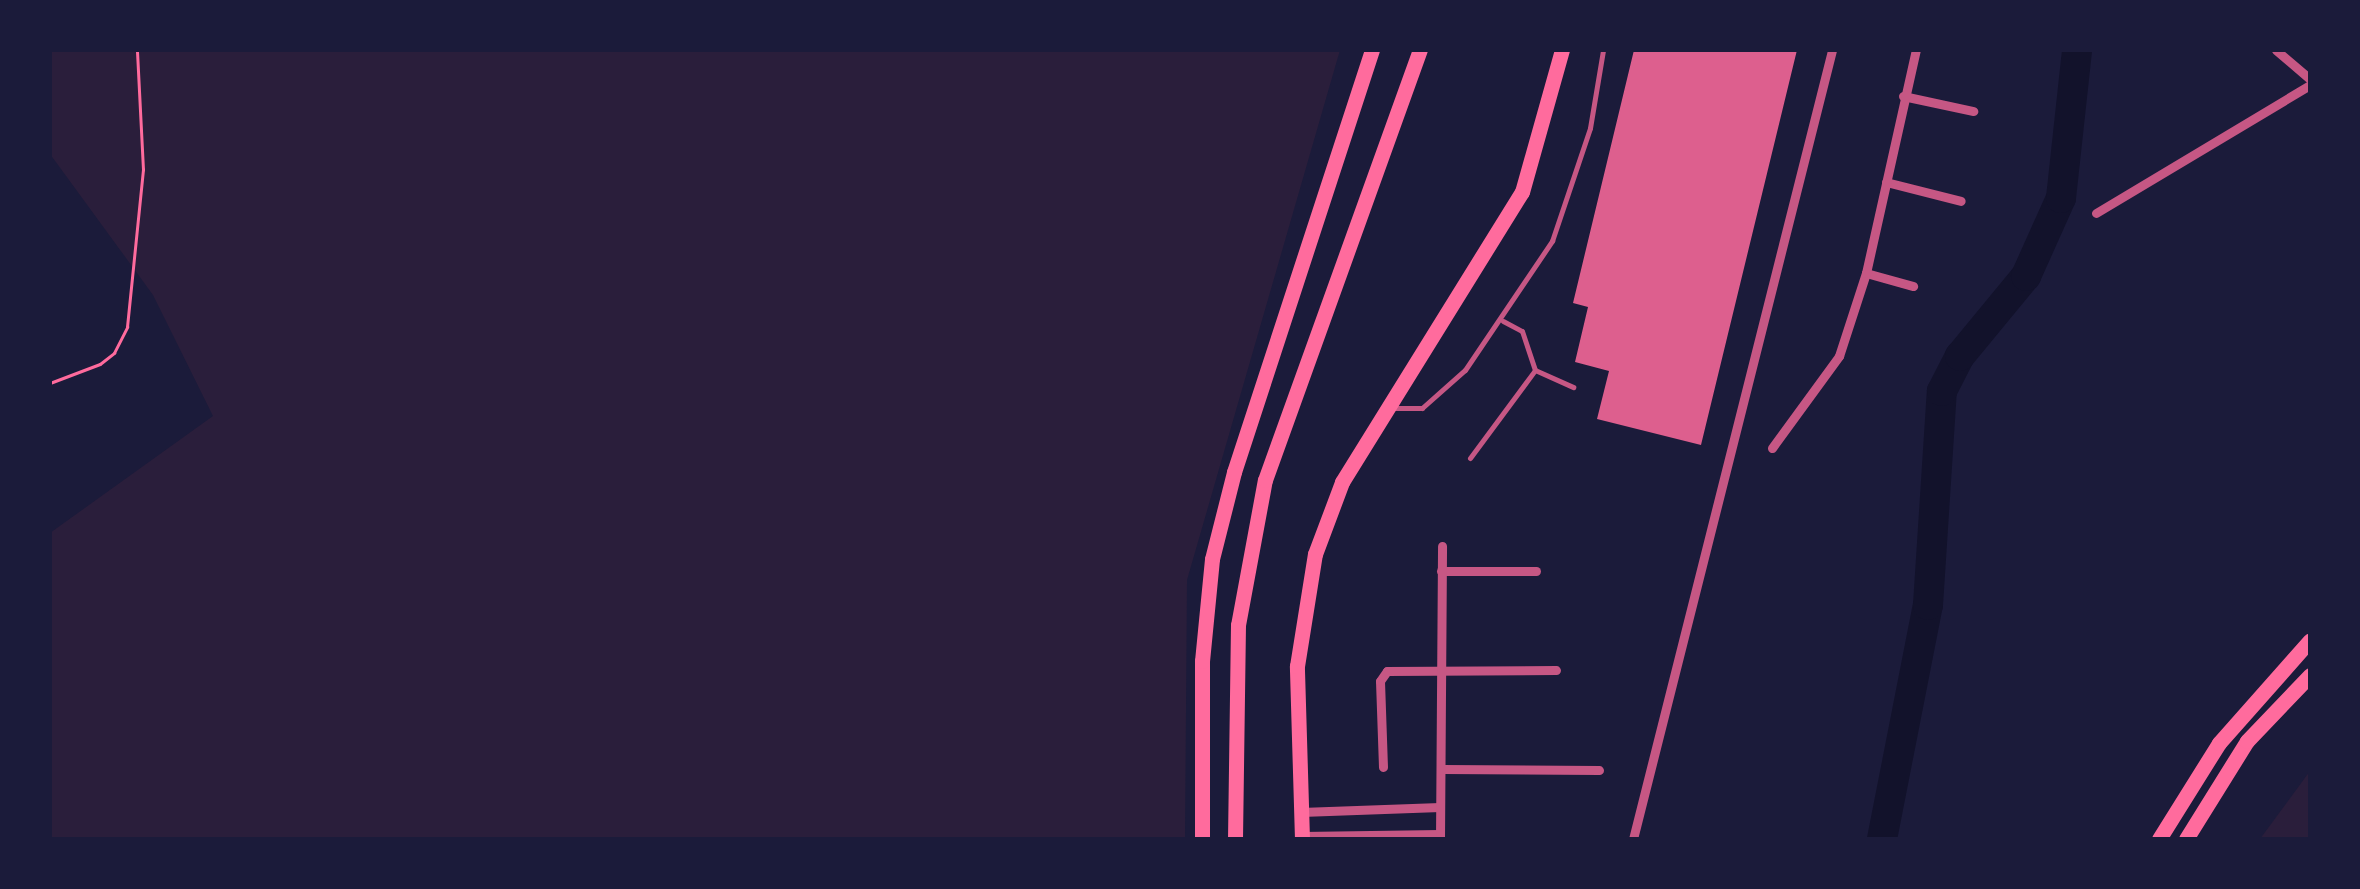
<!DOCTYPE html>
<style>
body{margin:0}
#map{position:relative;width:2360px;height:889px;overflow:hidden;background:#1b1b3a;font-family:"Zilla Slab",serif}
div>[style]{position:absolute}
.green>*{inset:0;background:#2a1e3b}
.river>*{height:30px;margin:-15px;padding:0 15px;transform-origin:15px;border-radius:15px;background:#12122b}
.building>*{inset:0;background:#dd5f8e}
.path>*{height:2.5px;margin:-1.25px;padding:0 1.25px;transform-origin:1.25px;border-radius:1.25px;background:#ff6b9d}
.service>*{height:5px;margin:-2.5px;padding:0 2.5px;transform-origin:2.5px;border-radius:2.5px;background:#c65784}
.minor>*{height:9px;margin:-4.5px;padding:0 4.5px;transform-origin:4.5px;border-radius:4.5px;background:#c65784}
.primary>*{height:15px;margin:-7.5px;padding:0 7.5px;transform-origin:7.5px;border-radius:7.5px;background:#ff6b9d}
.trunk>*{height:15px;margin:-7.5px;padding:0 7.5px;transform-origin:7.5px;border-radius:7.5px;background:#ff6b9d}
span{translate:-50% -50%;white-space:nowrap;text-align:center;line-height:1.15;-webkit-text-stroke:10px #1b1b3a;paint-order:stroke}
.frame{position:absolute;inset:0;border:52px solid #1b1b3a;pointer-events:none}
</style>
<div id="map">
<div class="green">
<i style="clip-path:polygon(50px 50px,1340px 50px,1187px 580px,1185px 839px,50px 839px,50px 533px,213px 416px,153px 295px,50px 154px)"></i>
<i style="clip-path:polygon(2310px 771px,2310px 839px,2260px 839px)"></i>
</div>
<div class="river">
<i style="left:1882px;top:839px;width:238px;rotate:-78.9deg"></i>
<i style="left:1928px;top:605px;width:214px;rotate:-86.3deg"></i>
<i style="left:1942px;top:391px;width:39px;rotate:-63deg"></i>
<i style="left:1960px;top:356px;width:104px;rotate:-50.5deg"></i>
<i style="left:2026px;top:276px;width:85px;rotate:-65.8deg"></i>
<i style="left:2061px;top:198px;width:149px;rotate:-83.8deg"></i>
</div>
<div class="building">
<i style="clip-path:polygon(1634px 50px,1797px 50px,1701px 445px,1597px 419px,1609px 371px,1575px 362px,1588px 307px,1573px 303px)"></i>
</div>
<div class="path">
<i style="left:50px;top:383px;width:53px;rotate:-20.8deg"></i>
<i style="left:100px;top:364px;width:18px;rotate:-38deg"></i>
<i style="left:114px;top:353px;width:29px;rotate:-63deg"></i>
<i style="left:127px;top:327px;width:158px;rotate:-84.2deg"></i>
<i style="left:143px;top:170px;width:120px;rotate:-92.9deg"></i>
</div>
<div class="service">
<i style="left:1503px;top:321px;width:21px;rotate:28deg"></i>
<i style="left:1522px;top:331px;width:41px;rotate:71.6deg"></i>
<i style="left:1535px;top:370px;width:42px;rotate:24.1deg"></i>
<i style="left:1390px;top:408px;width:32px"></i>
<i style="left:1422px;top:408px;width:57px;rotate:-41.5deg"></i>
<i style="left:1465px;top:370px;width:156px;rotate:-56deg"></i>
<i style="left:1552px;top:241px;width:119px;rotate:-71.4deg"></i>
<i style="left:1590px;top:128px;width:79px;rotate:-80.5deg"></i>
<i style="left:1470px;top:458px;width:109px;rotate:-53.5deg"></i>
</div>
<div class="minor">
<i style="left:2276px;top:50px;width:45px;rotate:40.5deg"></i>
<i style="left:1903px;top:96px;width:72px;rotate:12.1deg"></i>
<i style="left:1886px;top:182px;width:77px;rotate:14.2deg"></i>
<i style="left:2096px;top:213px;width:249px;rotate:-30.9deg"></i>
<i style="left:1866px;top:273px;width:49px;rotate:15.5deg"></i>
<i style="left:1772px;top:448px;width:114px;rotate:-53.9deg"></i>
<i style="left:1839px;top:356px;width:87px;rotate:-72deg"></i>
<i style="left:1866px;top:273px;width:229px;rotate:-77.4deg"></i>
<i style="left:1441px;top:571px;width:95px"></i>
<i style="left:1383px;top:767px;width:86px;rotate:-92deg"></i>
<i style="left:1380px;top:681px;width:12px;rotate:-55deg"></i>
<i style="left:1387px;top:671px;width:169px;rotate:-0.3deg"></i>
<i style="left:1442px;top:769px;width:157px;rotate:0.4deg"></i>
<i style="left:1301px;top:812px;width:139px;rotate:-2.1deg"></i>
<i style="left:1302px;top:836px;width:138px;rotate:-0.8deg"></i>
<i style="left:1440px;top:839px;width:293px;rotate:-89.6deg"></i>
<i style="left:1633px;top:839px;width:814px;rotate:-75.84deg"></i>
</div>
<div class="primary">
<i style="left:1302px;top:839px;width:173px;rotate:-91.7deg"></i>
<i style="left:1297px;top:666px;width:113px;rotate:-80.9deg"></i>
<i style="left:1315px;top:554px;width:77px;rotate:-69.4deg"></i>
<i style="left:1342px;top:482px;width:341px;rotate:-58.2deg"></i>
<i style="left:1522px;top:192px;width:148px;rotate:-74.3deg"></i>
</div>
<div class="trunk">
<i style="left:1202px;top:839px;width:178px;rotate:-90deg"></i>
<i style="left:1202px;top:661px;width:102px;rotate:-84.4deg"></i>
<i style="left:1212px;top:559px;width:90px;rotate:-75.8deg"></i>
<i style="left:1234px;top:472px;width:444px;rotate:-71.9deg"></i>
<i style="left:1235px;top:839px;width:214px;rotate:-89.2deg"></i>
<i style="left:1238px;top:625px;width:147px;rotate:-79.5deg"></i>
<i style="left:1265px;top:480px;width:457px;rotate:-70.2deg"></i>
<i style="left:2159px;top:839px;width:113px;rotate:-58deg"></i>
<i style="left:2219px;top:743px;width:137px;rotate:-48.5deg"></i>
<i style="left:2186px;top:839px;width:115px;rotate:-58.1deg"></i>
<i style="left:2247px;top:741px;width:91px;rotate:-46.3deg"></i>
</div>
<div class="frame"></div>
</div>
